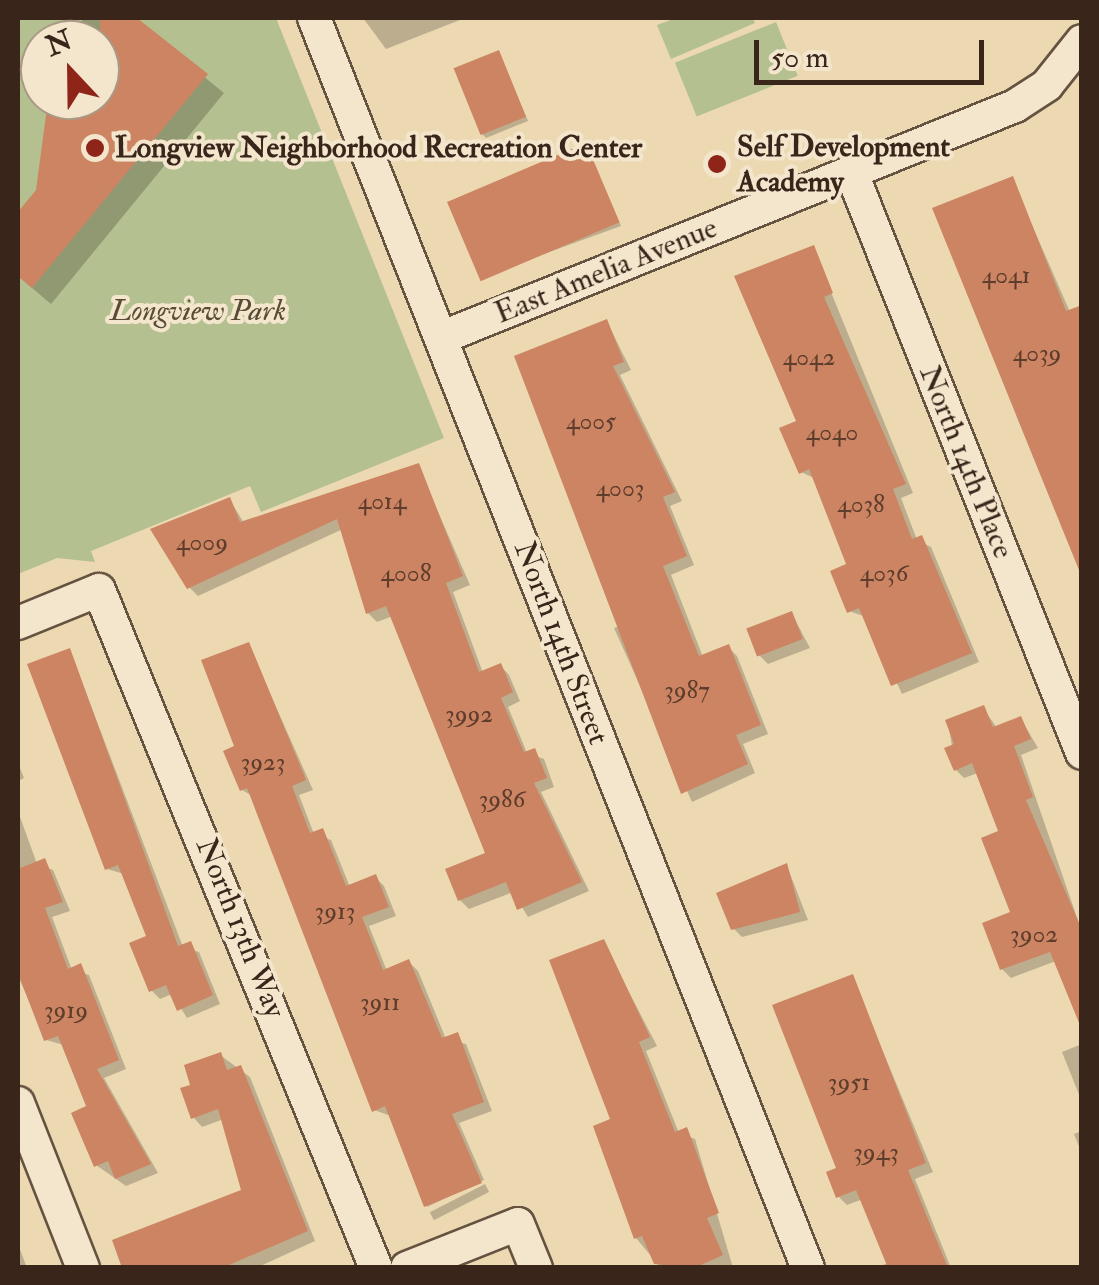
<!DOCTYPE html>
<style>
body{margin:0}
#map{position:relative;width:1099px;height:1285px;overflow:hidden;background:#ecd9b2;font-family:"IM FELL Double Pica",serif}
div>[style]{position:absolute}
.green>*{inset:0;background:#b4c08f;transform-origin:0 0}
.shadow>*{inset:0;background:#0003;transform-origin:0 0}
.building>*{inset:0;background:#cc8462;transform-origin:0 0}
.roads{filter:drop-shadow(2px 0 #665240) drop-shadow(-2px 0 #665240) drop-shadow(0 2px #665240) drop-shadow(0 -2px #665240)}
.minor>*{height:32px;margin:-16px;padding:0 16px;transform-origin:16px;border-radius:16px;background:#f3e6cd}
.dots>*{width:28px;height:28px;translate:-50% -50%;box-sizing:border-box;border:5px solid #f3e6cd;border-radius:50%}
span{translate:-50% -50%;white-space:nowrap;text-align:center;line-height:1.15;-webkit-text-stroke:8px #f3e6cd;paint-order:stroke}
.number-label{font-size:25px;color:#5e3d2c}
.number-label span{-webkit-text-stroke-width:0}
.poi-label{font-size:30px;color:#39251a;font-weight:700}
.left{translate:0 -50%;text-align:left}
.street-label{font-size:30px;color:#39251a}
.park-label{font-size:30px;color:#584c37;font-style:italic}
.frame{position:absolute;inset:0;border:20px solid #39251a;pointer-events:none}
.north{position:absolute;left:20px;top:20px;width:100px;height:100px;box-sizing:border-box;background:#f3e6cd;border:2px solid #a99985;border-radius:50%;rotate:338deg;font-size:28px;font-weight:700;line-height:40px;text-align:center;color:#39251a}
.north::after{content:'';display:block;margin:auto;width:35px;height:45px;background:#8f2418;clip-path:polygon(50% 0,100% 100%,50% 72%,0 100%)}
.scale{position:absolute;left:754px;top:40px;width:230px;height:45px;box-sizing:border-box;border:5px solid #39251a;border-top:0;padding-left:12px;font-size:30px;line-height:35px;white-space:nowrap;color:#39251a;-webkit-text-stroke:8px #f3e6cd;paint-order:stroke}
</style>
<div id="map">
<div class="green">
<i style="clip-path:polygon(evenodd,18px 18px,276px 18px,444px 438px,261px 512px,250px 486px,91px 551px,95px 562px,57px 558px,18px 574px,18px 18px,40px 40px,100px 40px,100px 100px,40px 100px,40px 40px)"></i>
<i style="clip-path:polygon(676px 18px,753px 18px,755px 23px,671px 59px,657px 25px)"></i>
<i style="left:776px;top:22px;width:58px;height:109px;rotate:68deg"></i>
</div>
<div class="shadow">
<i style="clip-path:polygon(84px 18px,132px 18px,224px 93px,51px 304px,18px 276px,18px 216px,38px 191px,51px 100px,100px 100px,100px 40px,67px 40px)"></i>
<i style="clip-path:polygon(363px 18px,465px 18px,386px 49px)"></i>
<i style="clip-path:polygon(499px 52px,528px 121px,486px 138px,482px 134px)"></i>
<i style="clip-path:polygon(585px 145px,621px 226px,483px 276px,479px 272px)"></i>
<i style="clip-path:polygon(1012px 179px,1070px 312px,1082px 383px,1082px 556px,935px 209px)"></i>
<i style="clip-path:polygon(813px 248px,913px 493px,901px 498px,917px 540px,931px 547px,979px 662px,902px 694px,866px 617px,849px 611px,850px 566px,816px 479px,801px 472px)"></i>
<i style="clip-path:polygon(607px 322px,631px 370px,620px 375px,682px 501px,670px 506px,694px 565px,671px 575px,703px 657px,728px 647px,737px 656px,768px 734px,743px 744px,755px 773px,692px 802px,614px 628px,623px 625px)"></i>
<i style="clip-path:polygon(418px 466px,470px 585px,453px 592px,483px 673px,501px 666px,509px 675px,520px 701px,508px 707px,527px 753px,544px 759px,554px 787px,541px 792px,589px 891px,528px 917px,513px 892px,469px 909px,460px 900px,488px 854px,393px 616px,377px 622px,368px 613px,343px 529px,198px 596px,189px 587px,230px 500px,244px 523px)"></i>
<i style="clip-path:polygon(792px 614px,810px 648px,768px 664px,759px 655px)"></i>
<i style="clip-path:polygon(248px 644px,313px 790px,299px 795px,314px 834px,331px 840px,350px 887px,375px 877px,384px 886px,396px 916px,369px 926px,387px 971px,409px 962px,418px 971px,446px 1039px,466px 1044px,492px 1111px,459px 1123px,484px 1180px,427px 1207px,391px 1116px,374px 1110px,254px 797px,242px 790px)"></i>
<i style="clip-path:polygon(70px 651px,183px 947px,199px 952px,220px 1004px,187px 1018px,172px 994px,160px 999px,151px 990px,150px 937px,124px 874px,107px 869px)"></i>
<i style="clip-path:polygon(983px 708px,997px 728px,1021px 719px,1038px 748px,1021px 755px,1082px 932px,1082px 1030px,1056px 961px,1011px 978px,1002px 969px,1014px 914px,1001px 832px,978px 773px,964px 778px,956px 770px,948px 722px)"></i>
<i style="clip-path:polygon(18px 763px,24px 778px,18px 781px)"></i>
<i style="clip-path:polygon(18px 811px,37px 864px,53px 870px,70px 911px,52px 917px,72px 970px,89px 975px,126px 1069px,104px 1078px,158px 1173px,126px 1186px,96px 1165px,89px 1107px,64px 1045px,46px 1040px,18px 976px)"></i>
<i style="clip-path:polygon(787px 866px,808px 920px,742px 937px,733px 928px)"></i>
<i style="clip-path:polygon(603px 942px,657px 1046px,646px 1051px,679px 1133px,695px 1139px,733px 1268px,661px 1268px,636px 1238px,613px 1121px)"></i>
<i style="clip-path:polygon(852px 977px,933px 1172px,915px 1179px,951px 1268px,877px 1268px,889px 1262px,863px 1199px,847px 1205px,838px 1196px)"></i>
<i style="clip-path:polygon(1082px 1044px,1082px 1102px,1062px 1052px)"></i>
<i style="clip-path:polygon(220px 1055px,250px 1077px,315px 1241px,256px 1268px,125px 1268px,243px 1192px,224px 1119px,202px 1127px,194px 1118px,194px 1086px)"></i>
<i style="clip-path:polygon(1082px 1131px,1082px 1154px,1074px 1134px)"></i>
<i style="left:485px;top:1184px;width:9px;height:62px;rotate:63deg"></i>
<i style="clip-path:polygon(18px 1244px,27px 1268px,18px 1268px)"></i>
</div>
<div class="building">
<i style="clip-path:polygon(100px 18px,137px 18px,208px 74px,32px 288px,18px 276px,18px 212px,36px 190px,48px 100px,100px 100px)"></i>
<i style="left:499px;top:50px;width:72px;height:49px;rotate:68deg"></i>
<i style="left:586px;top:143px;width:86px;height:151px;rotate:67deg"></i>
<i style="clip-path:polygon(1013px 176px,1066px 311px,1082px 305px,1081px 575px,932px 208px)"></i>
<i style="clip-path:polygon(814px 245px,833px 293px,824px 297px,906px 484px,893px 489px,912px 539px,922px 535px,972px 653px,891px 686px,859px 608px,847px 613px,830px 571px,846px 564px,809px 469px,799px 474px,779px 428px,796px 421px,734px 276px)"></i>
<i style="clip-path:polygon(607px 319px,624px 362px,613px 366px,675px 492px,663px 497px,687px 556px,663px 566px,699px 656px,729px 644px,761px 725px,736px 735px,748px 764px,681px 794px,514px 356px)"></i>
<i style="clip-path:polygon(419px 463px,463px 576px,446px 583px,479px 672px,501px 663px,513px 692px,501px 698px,524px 752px,535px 748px,547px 778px,534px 783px,582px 882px,517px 910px,506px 882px,458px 901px,445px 869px,485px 853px,386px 606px,366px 614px,337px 519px,187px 589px,150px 529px,230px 497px,240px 522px)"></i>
<i style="left:792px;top:611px;width:30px;height:49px;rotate:69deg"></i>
<i style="clip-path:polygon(249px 642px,306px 780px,292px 786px,310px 833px,323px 828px,346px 886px,376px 874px,389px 907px,362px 917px,383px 970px,409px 959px,442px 1038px,458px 1032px,484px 1102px,452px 1114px,482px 1183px,424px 1207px,385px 1106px,372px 1112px,247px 788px,240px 791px,223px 751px,234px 746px,201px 660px)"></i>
<i style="clip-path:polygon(70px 648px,178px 946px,191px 941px,213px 995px,177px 1011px,166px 985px,149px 992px,129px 943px,146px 936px,118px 865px,105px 870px,27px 664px)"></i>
<i style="clip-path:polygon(984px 705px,993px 727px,1021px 716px,1031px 739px,1014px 746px,1033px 797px,1026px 800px,1082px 930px,1082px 1030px,1050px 952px,1000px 970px,982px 923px,1010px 912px,981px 838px,998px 831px,972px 763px,954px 771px,944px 748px,954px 744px,945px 720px)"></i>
<i style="clip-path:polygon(45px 858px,63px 902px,45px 908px,68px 969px,81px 963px,119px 1060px,97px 1069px,151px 1164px,115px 1179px,108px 1161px,94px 1167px,71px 1113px,86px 1106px,58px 1036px,44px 1041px,18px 973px,18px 869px)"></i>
<i style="clip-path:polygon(787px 863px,800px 912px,731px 930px,716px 893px)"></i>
<i style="clip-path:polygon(604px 939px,650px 1037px,639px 1042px,675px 1132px,687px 1127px,719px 1213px,707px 1218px,723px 1255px,694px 1268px,654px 1264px,642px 1236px,634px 1239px,593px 1126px,610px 1119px,549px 960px)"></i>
<i style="clip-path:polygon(853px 974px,926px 1163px,908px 1170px,948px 1268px,888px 1268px,856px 1190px,836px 1198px,826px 1172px,836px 1168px,772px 1005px)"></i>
<i style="clip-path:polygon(221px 1052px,227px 1070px,241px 1065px,308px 1231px,222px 1268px,122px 1268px,112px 1240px,241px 1190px,218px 1109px,191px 1119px,180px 1088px,190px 1085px,184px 1065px)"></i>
</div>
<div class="roads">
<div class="minor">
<i style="left:314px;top:18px;width:1344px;rotate:68.44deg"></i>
<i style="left:851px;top:171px;width:626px;rotate:68.35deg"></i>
<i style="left:443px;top:337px;width:617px;rotate:-21.99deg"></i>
<i style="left:1015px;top:106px;width:38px;rotate:-33deg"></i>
<i style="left:1047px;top:85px;width:56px;rotate:-51.5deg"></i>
<i style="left:18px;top:623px;width:87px;rotate:-22.2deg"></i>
<i style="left:99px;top:590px;width:732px;rotate:67.78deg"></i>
<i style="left:18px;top:1103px;width:177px;rotate:68.5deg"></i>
<i style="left:407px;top:1268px;width:119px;rotate:-21.6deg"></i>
<i style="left:518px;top:1224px;width:48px;rotate:67.8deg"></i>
</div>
</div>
<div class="dots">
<i style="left:95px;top:148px;background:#8f2418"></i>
<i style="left:717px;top:164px;background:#8f2418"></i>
</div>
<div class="number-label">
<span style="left:1006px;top:276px">4041</span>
<span style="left:1037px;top:354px">4039</span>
<span style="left:809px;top:358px">4042</span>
<span style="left:591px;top:422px">4005</span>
<span style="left:832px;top:433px">4040</span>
<span style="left:620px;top:489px">4003</span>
<span style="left:382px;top:502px">4014</span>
<span style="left:861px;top:505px">4038</span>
<span style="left:202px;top:543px">4009</span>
<span style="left:406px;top:574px">4008</span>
<span style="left:884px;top:574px">4036</span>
<span style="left:687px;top:691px">3987</span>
<span style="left:469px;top:715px">3992</span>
<span style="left:263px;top:763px">3923</span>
<span style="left:502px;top:800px">3986</span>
<span style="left:335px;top:912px">3913</span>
<span style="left:1034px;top:935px">3902</span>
<span style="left:380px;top:1003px">3911</span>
<span style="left:66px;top:1011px">3919</span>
<span style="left:849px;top:1083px">3951</span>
<span style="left:876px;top:1153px">3943</span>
</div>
<div class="poi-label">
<span class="left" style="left:737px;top:164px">Self Development<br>Academy</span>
<span class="left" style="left:115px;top:148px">Longview Neighborhood Recreation Center</span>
</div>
<div class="street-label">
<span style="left:606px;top:271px;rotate:-22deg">East Amelia Avenue</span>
<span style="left:966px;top:462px;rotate:68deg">North 14th Place</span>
<span style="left:561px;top:643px;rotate:69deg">North 14th Street</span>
<span style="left:240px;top:928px;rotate:68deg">North 13th Way</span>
</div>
<div class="park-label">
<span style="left:198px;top:311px">Longview Park</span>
</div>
<div class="frame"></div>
<div class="north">N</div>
<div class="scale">50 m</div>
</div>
